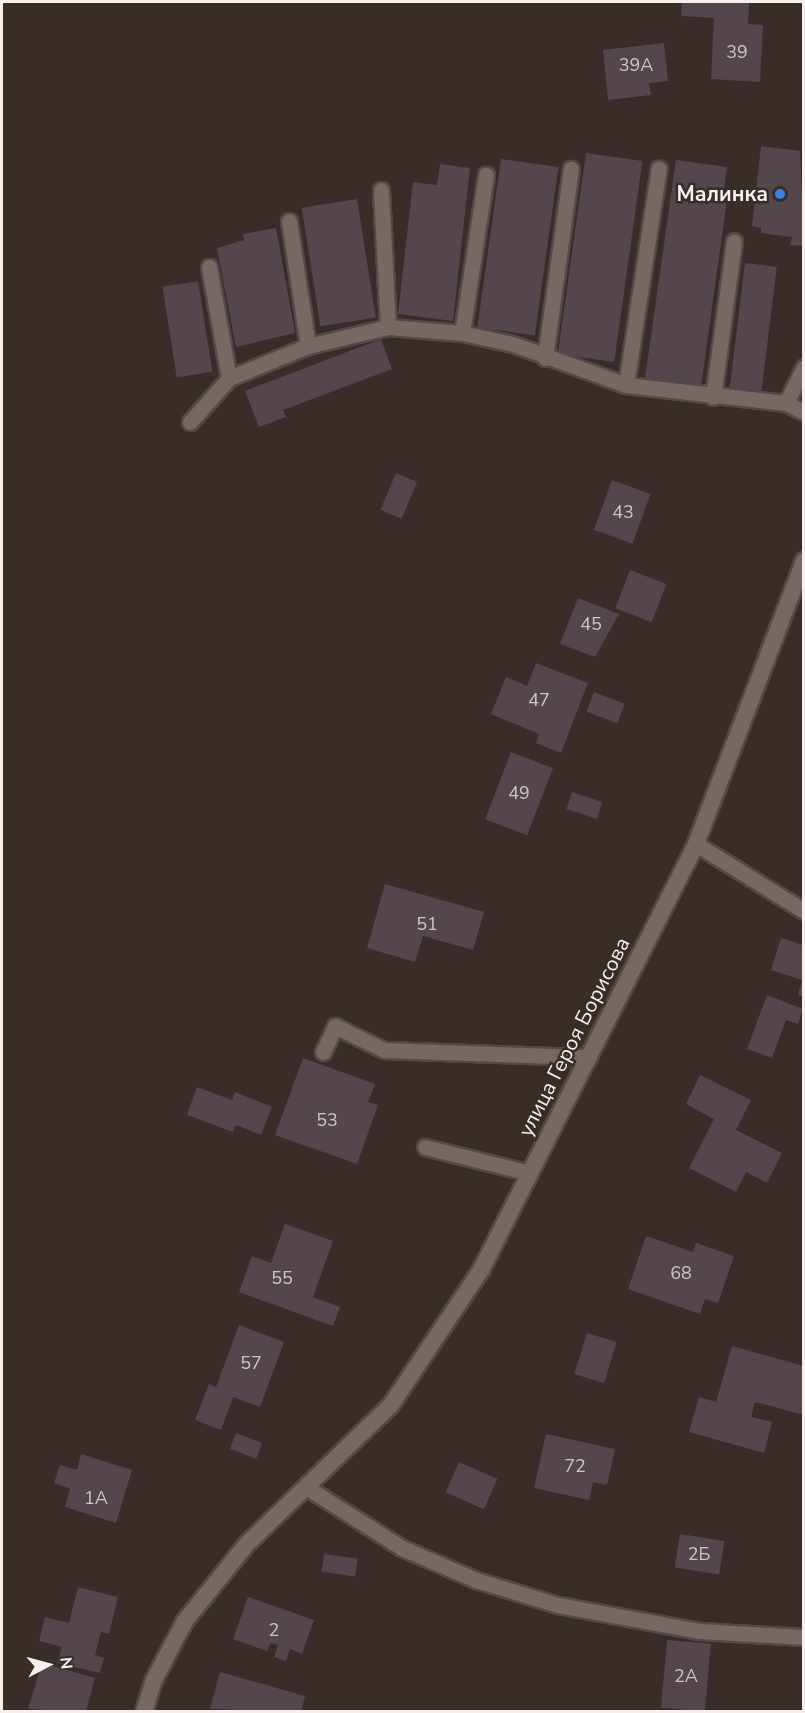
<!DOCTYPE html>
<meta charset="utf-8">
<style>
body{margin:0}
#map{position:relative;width:805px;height:1713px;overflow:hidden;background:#382d28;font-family:"Nunito Sans",sans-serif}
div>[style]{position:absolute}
.building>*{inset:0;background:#53474d;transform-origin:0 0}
.roads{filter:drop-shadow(2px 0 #534946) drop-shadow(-2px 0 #534946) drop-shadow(0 2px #534946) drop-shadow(0 -2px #534946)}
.service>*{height:15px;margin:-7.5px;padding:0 7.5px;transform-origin:7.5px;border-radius:7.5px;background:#766863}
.minor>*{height:16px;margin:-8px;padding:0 8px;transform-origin:8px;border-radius:8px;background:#766863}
.dots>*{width:16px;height:16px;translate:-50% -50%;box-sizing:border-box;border:3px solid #382d28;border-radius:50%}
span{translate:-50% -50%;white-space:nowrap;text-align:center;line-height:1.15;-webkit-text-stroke:5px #382d28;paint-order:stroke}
.number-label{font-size:18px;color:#cec5c4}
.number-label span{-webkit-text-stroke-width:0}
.poi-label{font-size:21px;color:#f7efec;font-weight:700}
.right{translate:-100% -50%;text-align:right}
.street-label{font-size:21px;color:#f7efec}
.frame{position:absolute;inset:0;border:3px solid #f7efec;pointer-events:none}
.north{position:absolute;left:18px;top:1635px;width:60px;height:60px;-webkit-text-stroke:4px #382d28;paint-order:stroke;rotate:84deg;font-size:16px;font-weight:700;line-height:24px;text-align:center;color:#f7efec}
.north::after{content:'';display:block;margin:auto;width:21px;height:27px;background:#f7efec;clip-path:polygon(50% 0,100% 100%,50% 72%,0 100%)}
</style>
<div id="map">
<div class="building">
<i style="clip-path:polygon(682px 2px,749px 2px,748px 24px,763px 25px,760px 82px,711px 79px,714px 18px,681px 16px)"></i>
<i style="clip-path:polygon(664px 43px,668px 81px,649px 83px,651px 95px,608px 100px,603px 50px)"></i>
<i style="clip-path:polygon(761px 146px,800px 151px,804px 246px,790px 245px,792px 237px,761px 233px,761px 228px,752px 226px)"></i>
<i style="left:586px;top:153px;width:57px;height:203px;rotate:8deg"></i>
<i style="left:501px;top:159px;width:58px;height:170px;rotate:8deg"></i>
<i style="clip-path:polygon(676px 160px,727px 167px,723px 199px,727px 200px,701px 386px,645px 378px)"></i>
<i style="clip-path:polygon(440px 164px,470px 168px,453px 321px,398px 314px,413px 182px,437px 185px)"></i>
<i style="left:357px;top:199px;width:120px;height:56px;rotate:81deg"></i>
<i style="clip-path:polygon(276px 228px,295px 333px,236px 347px,217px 248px,244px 240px,243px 234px)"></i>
<i style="left:745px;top:263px;width:32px;height:125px;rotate:7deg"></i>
<i style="left:198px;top:281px;width:92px;height:36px;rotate:81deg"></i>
<i style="clip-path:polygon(381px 339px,392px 369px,283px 410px,286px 417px,259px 427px,245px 391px)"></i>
<i style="left:396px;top:473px;width:23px;height:40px;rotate:23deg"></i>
<i style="left:612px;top:480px;width:41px;height:53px;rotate:20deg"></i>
<i style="left:630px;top:570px;width:39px;height:41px;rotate:21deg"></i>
<i style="clip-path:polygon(578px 598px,619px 614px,595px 657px,560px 644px)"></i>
<i style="clip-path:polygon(536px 663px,588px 683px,561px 753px,536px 743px,539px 734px,491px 714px,506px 677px,527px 686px)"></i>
<i style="left:594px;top:692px;width:33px;height:21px;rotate:21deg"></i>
<i style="left:511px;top:752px;width:45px;height:72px;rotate:21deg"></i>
<i style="left:572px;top:792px;width:32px;height:18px;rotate:18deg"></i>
<i style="clip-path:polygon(385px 884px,484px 912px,473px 950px,423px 936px,415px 962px,367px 948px)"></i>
<i style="clip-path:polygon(781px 938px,804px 945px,804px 997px,798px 995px,802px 980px,771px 970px)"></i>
<i style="clip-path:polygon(767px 995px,803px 1009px,798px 1024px,786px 1020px,772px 1058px,747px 1049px)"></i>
<i style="clip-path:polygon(303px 1058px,375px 1084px,368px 1102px,378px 1105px,357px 1164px,275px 1135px)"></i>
<i style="clip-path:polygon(700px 1075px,751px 1100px,736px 1130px,782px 1153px,767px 1183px,746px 1172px,736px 1192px,689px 1168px,714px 1119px,686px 1104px)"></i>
<i style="clip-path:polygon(197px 1087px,232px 1100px,235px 1092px,272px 1107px,261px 1135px,236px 1125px,233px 1132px,187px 1115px)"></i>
<i style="clip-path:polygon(285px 1224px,333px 1241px,313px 1297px,340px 1307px,333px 1326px,239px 1292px,252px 1256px,271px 1263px)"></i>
<i style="clip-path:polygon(646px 1236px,693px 1252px,696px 1243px,734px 1256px,718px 1303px,705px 1299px,700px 1314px,628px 1289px)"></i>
<i style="clip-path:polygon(239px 1325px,284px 1342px,260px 1407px,233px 1397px,221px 1430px,195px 1420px,209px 1384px,216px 1387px)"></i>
<i style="left:587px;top:1333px;width:31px;height:43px;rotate:17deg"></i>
<i style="clip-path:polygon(732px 1346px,804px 1366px,804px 1415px,755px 1402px,751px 1417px,772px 1422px,764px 1453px,689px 1432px,699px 1397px,716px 1402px)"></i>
<i style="left:236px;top:1433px;width:28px;height:17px;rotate:21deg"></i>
<i style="clip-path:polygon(546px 1434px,615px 1449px,607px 1485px,593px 1482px,589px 1500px,534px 1488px)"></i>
<i style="clip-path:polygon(81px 1454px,132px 1470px,116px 1523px,65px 1507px,70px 1489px,54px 1483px,60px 1465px,77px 1470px)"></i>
<i style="left:459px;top:1462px;width:42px;height:33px;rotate:24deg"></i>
<i style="left:680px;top:1534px;width:45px;height:34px;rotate:9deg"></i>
<i style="left:324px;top:1554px;width:34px;height:18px;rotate:8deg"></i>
<i style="clip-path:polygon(78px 1587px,118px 1597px,109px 1634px,101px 1632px,95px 1655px,104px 1658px,100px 1673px,57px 1663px,62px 1647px,39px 1641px,45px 1617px,69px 1623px)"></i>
<i style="clip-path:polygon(248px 1597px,314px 1620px,302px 1654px,290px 1649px,286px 1661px,274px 1657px,278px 1645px,270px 1643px,267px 1651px,233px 1639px)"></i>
<i style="left:667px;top:1640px;width:44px;height:68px;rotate:5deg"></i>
<i style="clip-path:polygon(42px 1663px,95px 1678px,86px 1712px,28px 1709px)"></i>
<i style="clip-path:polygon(220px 1672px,305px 1696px,301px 1712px,210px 1709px)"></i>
</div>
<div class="roads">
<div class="service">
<i style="left:381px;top:190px;width:137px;rotate:87.1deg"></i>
<i style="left:289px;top:221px;width:126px;rotate:81.4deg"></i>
<i style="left:209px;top:267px;width:113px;rotate:79.8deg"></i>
<i style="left:462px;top:333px;width:160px;rotate:-81.4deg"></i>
<i style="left:545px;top:358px;width:191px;rotate:-82.2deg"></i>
<i style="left:626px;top:385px;width:219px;rotate:-81.4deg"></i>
<i style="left:713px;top:397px;width:157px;rotate:-82.3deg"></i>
<i style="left:786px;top:403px;width:40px;rotate:-63.4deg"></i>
<i style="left:190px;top:422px;width:59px;rotate:-48.4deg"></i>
<i style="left:229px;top:378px;width:85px;rotate:-22.1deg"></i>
<i style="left:308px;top:346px;width:82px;rotate:-13.4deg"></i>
<i style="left:388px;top:327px;width:74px;rotate:4.6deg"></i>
<i style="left:462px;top:333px;width:52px;rotate:12.2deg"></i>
<i style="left:513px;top:344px;width:120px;rotate:19.9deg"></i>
<i style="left:626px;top:385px;width:161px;rotate:6.4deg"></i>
<i style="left:786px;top:403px;width:20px;rotate:27deg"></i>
<i style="left:696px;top:844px;width:127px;rotate:31.8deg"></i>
<i style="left:323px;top:1052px;width:29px;rotate:-65deg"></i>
<i style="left:335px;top:1026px;width:55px;rotate:26.1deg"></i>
<i style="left:384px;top:1050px;width:205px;rotate:2deg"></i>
<i style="left:425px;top:1147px;width:108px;rotate:13.9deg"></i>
<i style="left:306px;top:1487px;width:114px;rotate:32.4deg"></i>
<i style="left:402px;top:1548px;width:81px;rotate:23.4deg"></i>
<i style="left:476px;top:1580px;width:86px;rotate:17deg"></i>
<i style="left:558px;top:1605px;width:143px;rotate:10.4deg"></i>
<i style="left:699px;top:1631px;width:105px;rotate:3.3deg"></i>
</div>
<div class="minor">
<i style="left:144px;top:1712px;width:34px;rotate:-73deg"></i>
<i style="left:154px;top:1680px;width:67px;rotate:-62.3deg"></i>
<i style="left:185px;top:1621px;width:99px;rotate:-51.2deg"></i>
<i style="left:247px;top:1544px;width:200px;rotate:-44deg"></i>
<i style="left:391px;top:1405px;width:162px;rotate:-56.3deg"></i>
<i style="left:481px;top:1270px;width:477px;rotate:-63.2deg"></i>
<i style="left:696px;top:844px;width:303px;rotate:-69.1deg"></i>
</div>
</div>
<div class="dots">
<i style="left:780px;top:194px;background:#3f7fe0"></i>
</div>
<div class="number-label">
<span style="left:737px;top:52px">39</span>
<span style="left:636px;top:65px">39А</span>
<span style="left:623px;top:512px">43</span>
<span style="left:591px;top:624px">45</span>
<span style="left:539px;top:700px">47</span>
<span style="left:519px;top:793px">49</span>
<span style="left:427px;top:924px">51</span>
<span style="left:327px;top:1120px">53</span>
<span style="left:681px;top:1273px">68</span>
<span style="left:282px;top:1278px">55</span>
<span style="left:251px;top:1363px">57</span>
<span style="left:575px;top:1466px">72</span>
<span style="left:96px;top:1498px">1А</span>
<span style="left:699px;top:1554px">2Б</span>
<span style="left:274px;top:1630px">2</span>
<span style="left:686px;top:1676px">2А</span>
</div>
<div class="poi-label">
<span class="right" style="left:768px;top:194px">Малинка</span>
</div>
<div class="street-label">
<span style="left:574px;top:1037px;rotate:-63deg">улица Героя Борисова</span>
</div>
<div class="frame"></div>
<div class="north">N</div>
</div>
